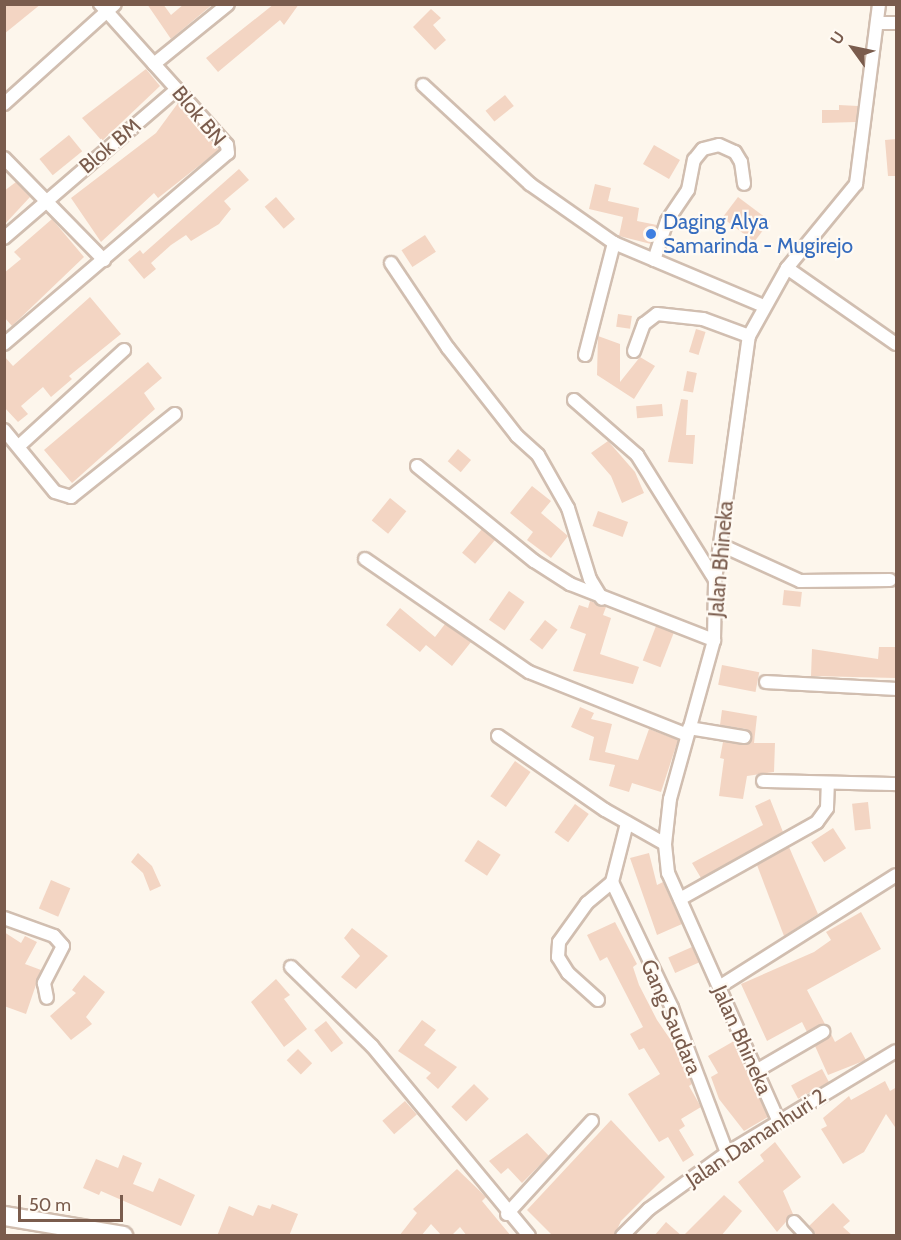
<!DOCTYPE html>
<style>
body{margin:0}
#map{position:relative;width:901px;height:1240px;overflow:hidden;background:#fdf6ec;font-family:Cabin,sans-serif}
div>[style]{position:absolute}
.building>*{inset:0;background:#f3d5c3;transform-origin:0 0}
.roads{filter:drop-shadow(2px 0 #d1beb0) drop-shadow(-2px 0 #d1beb0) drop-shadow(0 2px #d1beb0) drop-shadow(0 -2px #d1beb0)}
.street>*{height:12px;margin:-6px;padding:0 6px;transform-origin:6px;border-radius:6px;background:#fff}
.secondary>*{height:18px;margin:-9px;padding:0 9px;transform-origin:9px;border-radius:9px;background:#fff}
.dots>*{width:16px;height:16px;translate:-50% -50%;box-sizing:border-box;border:3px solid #fffaf3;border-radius:50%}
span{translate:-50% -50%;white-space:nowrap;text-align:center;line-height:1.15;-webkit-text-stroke:4.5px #fffaf3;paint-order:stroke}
.street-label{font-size:21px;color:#7a5c4d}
.shop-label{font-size:21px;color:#366cbe}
.left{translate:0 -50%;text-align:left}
.frame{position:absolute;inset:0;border:6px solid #7a5c4d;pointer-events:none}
.north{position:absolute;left:823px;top:18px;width:60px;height:60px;-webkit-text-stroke:4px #fffaf3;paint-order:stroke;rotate:303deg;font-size:16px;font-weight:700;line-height:24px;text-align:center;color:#7a5c4d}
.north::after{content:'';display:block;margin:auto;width:21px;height:27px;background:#7a5c4d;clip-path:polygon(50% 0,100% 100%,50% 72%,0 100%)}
.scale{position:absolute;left:18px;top:1195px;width:105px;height:27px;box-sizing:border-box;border:3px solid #7a5c4d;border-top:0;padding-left:8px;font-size:18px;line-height:21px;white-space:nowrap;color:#7a5c4d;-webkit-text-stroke:4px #fffaf3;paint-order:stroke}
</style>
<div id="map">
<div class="building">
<i style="clip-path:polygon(4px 4px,41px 4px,4px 34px)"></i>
<i style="clip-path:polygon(147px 4px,163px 4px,171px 15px,184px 4px,213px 4px,171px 39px)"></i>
<i style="clip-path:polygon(274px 4px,299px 4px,284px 25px,280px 20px,218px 72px,206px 58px)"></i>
<i style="clip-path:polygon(431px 9px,441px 18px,433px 25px,446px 40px,435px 50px,413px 27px)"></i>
<i style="clip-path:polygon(146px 69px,160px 86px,102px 141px,82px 118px)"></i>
<i style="left:505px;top:95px;width:14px;height:25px;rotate:51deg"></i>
<i style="clip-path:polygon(178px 103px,219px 150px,158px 198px,154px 193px,101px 242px,71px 198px,156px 133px)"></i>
<i style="clip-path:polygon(839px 105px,858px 106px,856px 122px,822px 123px,822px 110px,839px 110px)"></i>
<i style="left:69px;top:135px;width:21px;height:38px;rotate:51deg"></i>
<i style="clip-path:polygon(897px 139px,897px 176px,888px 176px,885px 140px)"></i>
<i style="left:654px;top:145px;width:30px;height:22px;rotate:30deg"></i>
<i style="clip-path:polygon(239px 169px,249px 180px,224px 201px,231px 209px,219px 224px,191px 241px,186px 235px,171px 245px,151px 263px,156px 269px,144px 279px,128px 260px,140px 250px,143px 254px)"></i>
<i style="clip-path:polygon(16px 182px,30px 197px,4px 225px,4px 191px)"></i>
<i style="clip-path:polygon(595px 184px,611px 188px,608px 201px,639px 208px,637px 221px,657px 225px,651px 244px,619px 236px,623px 217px,589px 209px)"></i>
<i style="left:276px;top:197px;width:29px;height:15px;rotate:49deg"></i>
<i style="left:738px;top:197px;width:40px;height:26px;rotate:37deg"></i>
<i style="clip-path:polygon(52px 219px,84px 257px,12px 326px,4px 317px,4px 273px,21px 259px,14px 252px)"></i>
<i style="left:425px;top:235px;width:20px;height:28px;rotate:57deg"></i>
<i style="clip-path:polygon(90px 297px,121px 334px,69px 376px,72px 379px,51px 397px,43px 387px,21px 406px,28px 414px,18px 422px,4px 407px,4px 356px,13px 366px)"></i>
<i style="left:618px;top:314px;width:14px;height:13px;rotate:8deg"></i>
<i style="left:696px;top:329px;width:10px;height:24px;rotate:17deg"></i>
<i style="clip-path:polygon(598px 336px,620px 344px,620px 382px,640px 357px,655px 366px,634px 399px,597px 375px)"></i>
<i style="clip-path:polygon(148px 362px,162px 378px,144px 393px,155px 409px,72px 483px,44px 450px)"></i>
<i style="left:687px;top:371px;width:10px;height:20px;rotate:11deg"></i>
<i style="clip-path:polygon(681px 399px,688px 400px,686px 435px,695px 435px,693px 464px,668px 462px)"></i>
<i style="left:662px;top:404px;width:12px;height:26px;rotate:85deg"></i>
<i style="clip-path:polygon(608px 441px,635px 472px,644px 493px,622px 503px,611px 476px,591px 453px)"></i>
<i style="left:458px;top:449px;width:17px;height:16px;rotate:40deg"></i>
<i style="clip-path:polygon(532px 486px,551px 501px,541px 513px,568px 536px,551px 558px,527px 540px,533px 532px,510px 513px)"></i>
<i style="left:390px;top:498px;width:21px;height:29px;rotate:39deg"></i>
<i style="left:598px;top:511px;width:32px;height:16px;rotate:20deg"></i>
<i style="left:482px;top:529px;width:17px;height:31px;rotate:40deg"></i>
<i style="left:784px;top:590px;width:18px;height:15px;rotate:6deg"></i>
<i style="left:509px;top:591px;width:19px;height:35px;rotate:35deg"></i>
<i style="clip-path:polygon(590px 601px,606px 607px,603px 615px,611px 618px,600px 654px,639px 667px,633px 684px,573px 671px,586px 634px,570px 628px,579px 605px,588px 608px)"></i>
<i style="clip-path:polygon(400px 608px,435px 637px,445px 624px,471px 642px,452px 666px,426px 645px,420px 652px,386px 625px)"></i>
<i style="left:545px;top:620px;width:16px;height:25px;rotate:38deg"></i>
<i style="left:656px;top:626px;width:19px;height:37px;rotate:21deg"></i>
<i style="clip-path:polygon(879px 647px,897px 647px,896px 678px,811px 676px,812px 649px,878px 659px)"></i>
<i style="left:722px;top:665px;width:38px;height:20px;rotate:11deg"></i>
<i style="clip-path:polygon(580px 707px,594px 713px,591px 719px,612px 724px,605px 752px,638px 760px,649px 729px,678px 740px,661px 792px,632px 783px,629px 792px,609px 786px,615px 765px,589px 760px,594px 737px,571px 727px)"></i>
<i style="clip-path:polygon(722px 710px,757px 716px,754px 743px,775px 743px,774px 772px,747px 776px,743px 799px,719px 796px,724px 759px,720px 758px,723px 742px,746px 745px,752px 735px,746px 729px,720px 725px)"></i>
<i style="left:515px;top:761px;width:19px;height:43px;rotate:35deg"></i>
<i style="clip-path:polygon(770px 799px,783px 832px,701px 878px,692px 863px,763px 825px,755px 806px)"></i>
<i style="left:868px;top:802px;width:27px;height:16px;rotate:84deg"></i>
<i style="left:575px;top:804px;width:17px;height:35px;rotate:36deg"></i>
<i style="left:833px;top:828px;width:24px;height:26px;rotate:57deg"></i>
<i style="left:478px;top:840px;width:27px;height:25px;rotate:33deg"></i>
<i style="clip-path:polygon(789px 847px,818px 914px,784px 936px,757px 865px)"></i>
<i style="clip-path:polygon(138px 853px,152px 866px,161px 886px,150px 891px,143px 873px,131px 862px)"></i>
<i style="clip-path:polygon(649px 853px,657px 885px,663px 882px,682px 924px,657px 935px,630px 858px)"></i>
<i style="left:51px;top:880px;width:21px;height:31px;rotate:23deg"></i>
<i style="clip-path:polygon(861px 912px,881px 949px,807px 990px,825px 1024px,807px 1032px,802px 1022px,767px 1041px,741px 984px,814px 952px,831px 940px,826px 932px)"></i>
<i style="clip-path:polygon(615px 922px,637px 964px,633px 967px,639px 985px,657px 1020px,670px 1039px,674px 1037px,692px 1084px,689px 1086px,701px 1107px,681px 1119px,685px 1126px,679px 1130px,694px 1155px,683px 1162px,668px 1137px,659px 1142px,628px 1094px,660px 1074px,644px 1048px,639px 1050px,630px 1034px,643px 1027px,607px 957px,600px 961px,587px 935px)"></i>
<i style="clip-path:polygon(352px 928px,388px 956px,356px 989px,341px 977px,360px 956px,344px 938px)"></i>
<i style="clip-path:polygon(4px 932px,21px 943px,25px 936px,37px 942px,25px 964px,41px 970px,26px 1014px,4px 1006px)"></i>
<i style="left:692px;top:947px;width:17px;height:26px;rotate:66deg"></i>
<i style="clip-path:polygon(84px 975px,105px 992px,86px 1017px,92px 1024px,71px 1040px,50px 1016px,76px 993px,72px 990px)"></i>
<i style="clip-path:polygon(276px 979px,290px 995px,284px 999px,307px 1029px,284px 1047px,251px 1002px)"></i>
<i style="clip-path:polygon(422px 1020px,436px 1030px,424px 1045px,457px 1067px,438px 1089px,426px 1078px,431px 1073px,398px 1051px)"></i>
<i style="left:326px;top:1021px;width:28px;height:15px;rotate:52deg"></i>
<i style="clip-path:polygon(851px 1032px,866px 1060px,828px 1075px,815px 1046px,831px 1034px,835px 1042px)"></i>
<i style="clip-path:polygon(734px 1041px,768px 1117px,744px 1131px,719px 1099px,711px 1077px,718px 1073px,708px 1056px)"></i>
<i style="left:298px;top:1049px;width:20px;height:16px;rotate:45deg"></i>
<i style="left:822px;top:1069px;width:15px;height:35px;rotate:62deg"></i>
<i style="clip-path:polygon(885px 1081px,890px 1091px,897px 1087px,897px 1130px,886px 1114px,864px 1152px,843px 1164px,821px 1129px,827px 1126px,823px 1118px,849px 1096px,851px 1100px)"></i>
<i style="left:474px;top:1084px;width:21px;height:32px;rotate:45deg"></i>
<i style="left:405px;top:1101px;width:18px;height:30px;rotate:49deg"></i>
<i style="clip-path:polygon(611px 1120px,665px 1177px,621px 1221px,614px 1236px,553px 1236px,527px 1210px)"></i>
<i style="clip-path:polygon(527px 1133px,549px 1156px,522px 1183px,508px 1168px,501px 1174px,489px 1161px)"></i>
<i style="clip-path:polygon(775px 1142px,801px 1177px,783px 1191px,793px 1214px,777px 1232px,738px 1182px,764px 1161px,760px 1155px)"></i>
<i style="clip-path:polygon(123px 1155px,142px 1163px,133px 1184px,153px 1192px,159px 1178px,195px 1195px,181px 1226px,101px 1191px,99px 1195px,83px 1188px,96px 1159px,118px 1168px)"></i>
<i style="clip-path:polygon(457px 1169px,486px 1197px,482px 1201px,511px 1236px,467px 1236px,460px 1227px,451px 1236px,442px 1236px,431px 1224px,421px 1236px,399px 1236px,417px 1213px,413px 1209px)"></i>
<i style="clip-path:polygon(724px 1195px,742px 1211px,721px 1236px,683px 1236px)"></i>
<i style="clip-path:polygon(833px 1203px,850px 1221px,843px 1227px,853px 1236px,817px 1236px,809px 1226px)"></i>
<i style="clip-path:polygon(272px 1204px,298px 1214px,289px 1236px,217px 1236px,229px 1206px,253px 1216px,258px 1205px,270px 1209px)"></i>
<i style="clip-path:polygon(666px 1222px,682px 1236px,654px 1236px)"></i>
</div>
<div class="roads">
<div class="street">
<i style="left:878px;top:23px;width:18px"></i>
<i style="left:154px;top:64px;width:95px;rotate:-39deg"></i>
<i style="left:423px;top:85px;width:146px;rotate:42.8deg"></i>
<i style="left:530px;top:184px;width:103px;rotate:35.1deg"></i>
<i style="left:614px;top:243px;width:163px;rotate:22.8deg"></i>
<i style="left:4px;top:104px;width:149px;rotate:-42deg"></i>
<i style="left:4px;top:158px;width:143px;rotate:45.6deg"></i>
<i style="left:4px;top:238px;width:228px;rotate:-40.7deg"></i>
<i style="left:654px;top:260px;width:41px;rotate:-71.6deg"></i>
<i style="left:667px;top:221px;width:37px;rotate:-56deg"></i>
<i style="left:688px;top:190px;width:31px;rotate:-79deg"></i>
<i style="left:694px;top:160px;width:14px;rotate:-51deg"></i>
<i style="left:703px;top:149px;width:16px;rotate:-14deg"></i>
<i style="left:719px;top:145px;width:17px;rotate:24deg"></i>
<i style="left:735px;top:152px;width:12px;rotate:59deg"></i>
<i style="left:741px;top:162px;width:22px;rotate:82deg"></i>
<i style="left:391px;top:263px;width:102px;rotate:56.2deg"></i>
<i style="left:448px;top:348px;width:112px;rotate:51.9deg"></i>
<i style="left:517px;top:436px;width:28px;rotate:42deg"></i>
<i style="left:538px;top:455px;width:61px;rotate:60.5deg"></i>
<i style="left:568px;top:508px;width:74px;rotate:72.8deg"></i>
<i style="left:590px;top:579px;width:23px;rotate:59deg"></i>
<i style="left:787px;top:268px;width:133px;rotate:34.9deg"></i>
<i style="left:4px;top:344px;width:294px;rotate:-40.5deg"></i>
<i style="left:228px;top:153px;width:8px;rotate:-97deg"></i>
<i style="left:227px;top:145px;width:190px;rotate:-132deg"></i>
<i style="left:634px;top:351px;width:29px;rotate:-70deg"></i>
<i style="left:644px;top:324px;width:16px;rotate:-38deg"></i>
<i style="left:657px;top:314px;width:46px;rotate:6.2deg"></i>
<i style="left:703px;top:319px;width:49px;rotate:20.3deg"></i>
<i style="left:585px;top:355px;width:116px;rotate:-75.5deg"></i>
<i style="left:574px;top:400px;width:84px;rotate:41.1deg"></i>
<i style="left:637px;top:455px;width:147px;rotate:58deg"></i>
<i style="left:4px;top:430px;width:80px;rotate:50.6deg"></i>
<i style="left:55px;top:492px;width:17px;rotate:17deg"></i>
<i style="left:71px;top:497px;width:133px;rotate:-38.6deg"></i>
<i style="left:20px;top:445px;width:141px;rotate:-42.4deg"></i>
<i style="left:417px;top:466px;width:151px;rotate:39.1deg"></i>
<i style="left:534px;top:561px;width:43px;rotate:32.6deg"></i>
<i style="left:570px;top:584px;width:155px;rotate:21.3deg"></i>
<i style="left:721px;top:545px;width:87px;rotate:24.5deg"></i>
<i style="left:800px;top:581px;width:90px;rotate:-0.6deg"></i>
<i style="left:365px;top:559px;width:199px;rotate:34.6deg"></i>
<i style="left:529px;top:672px;width:170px;rotate:21.7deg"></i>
<i style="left:766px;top:682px;width:130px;rotate:3.1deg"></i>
<i style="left:689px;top:728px;width:56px;rotate:9.3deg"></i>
<i style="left:498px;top:736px;width:130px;rotate:34.7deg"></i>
<i style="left:605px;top:810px;width:69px;rotate:29.5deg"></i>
<i style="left:763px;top:781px;width:133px;rotate:1.3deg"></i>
<i style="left:612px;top:882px;width:140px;rotate:64.5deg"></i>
<i style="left:672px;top:1008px;width:155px;rotate:69.2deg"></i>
<i style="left:680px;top:899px;width:157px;rotate:-29.3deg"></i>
<i style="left:817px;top:822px;width:17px;rotate:-54deg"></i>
<i style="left:827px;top:808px;width:25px;rotate:-88deg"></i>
<i style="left:4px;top:918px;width:53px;rotate:19.8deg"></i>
<i style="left:54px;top:936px;width:13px;rotate:48deg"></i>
<i style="left:63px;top:946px;width:42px;rotate:117.2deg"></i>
<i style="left:44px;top:983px;width:15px;rotate:79deg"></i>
<i style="left:291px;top:967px;width:113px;rotate:44.3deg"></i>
<i style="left:372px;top:1046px;width:246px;rotate:50.4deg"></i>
<i style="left:719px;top:987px;width:209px;rotate:-32.3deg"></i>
<i style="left:598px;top:1000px;width:40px;rotate:-138deg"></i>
<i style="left:568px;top:973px;width:19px;rotate:-122deg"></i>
<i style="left:558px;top:957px;width:15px;rotate:-86deg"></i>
<i style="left:559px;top:942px;width:48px;rotate:-54.3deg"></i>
<i style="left:587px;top:903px;width:33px;rotate:-40deg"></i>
<i style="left:612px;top:882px;width:61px;rotate:-75.7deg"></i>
<i style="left:756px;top:1071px;width:78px;rotate:-30.2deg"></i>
<i style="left:779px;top:1122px;width:273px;rotate:-114deg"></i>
<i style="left:668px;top:873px;width:29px;rotate:-96deg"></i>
<i style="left:665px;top:844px;width:45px;rotate:-83.7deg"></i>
<i style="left:670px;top:799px;width:165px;rotate:-74.5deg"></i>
<i style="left:714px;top:640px;width:60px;rotate:-89deg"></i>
<i style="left:715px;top:580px;width:246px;rotate:-82.1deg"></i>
<i style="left:749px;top:336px;width:78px;rotate:-60.8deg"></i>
<i style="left:787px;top:268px;width:109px;rotate:-50.6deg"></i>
<i style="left:856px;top:184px;width:181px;rotate:-82.7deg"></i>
<i style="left:507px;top:1214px;width:126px;rotate:-47.6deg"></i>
<i style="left:794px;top:1222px;width:19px;rotate:47deg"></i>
<i style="left:622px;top:1236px;width:38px;rotate:-45deg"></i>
<i style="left:649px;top:1209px;width:96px;rotate:-35.7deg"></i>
<i style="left:727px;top:1153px;width:197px;rotate:-31.1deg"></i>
</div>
<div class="secondary">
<i style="left:4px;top:1216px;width:121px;rotate:9.5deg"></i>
</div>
</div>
<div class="dots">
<i style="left:651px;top:234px;background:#3f7fe0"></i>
</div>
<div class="street-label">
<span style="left:199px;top:116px;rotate:50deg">Blok BN</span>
<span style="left:110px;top:146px;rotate:-40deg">Blok BM</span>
<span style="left:721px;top:559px;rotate:-85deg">Jalan Bhineka</span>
<span style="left:671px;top:1017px;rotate:67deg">Gang Saudara</span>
<span style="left:742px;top:1040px;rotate:66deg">Jalan Bhineka</span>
<span style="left:756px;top:1138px;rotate:-33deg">Jalan Damanhuri 2</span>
</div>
<div class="shop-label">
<span class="left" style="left:663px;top:234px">Daging Alya<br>Samarinda - Mugirejo</span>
</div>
<div class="frame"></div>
<div class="north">U</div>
<div class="scale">50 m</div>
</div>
